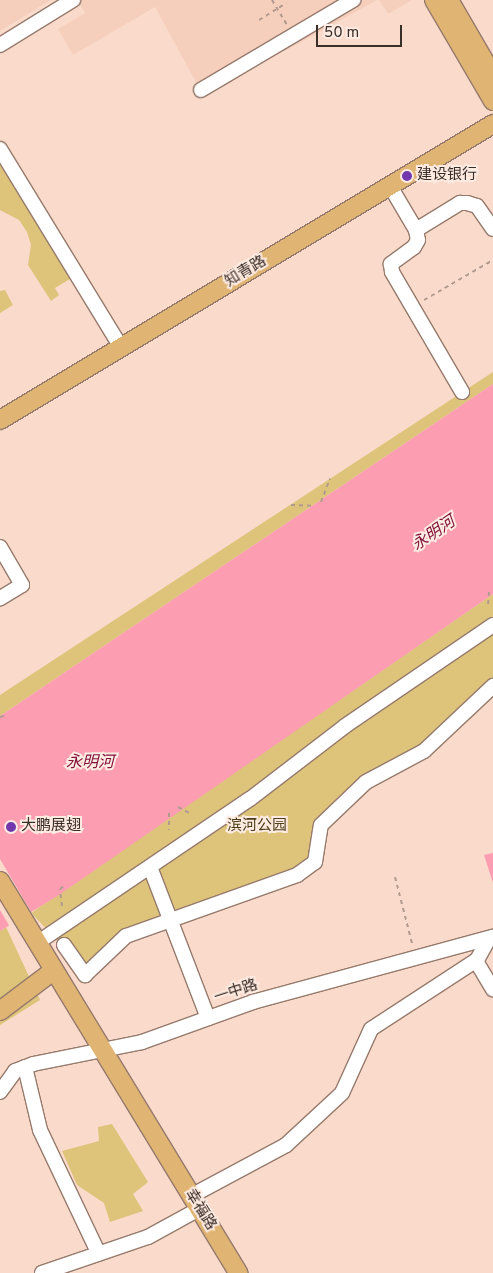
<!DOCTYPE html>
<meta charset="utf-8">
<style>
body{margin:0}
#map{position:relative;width:493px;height:1273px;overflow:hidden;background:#fadbcb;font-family:Overpass,"Noto Sans SC",sans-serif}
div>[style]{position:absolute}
.built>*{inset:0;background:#f5cfbc}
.green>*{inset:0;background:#ddc47a}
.water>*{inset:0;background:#fc9db2}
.pier>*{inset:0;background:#fadbcb}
.path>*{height:2px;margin-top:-1px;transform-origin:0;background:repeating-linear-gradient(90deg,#b29a8e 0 4px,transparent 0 8px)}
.roads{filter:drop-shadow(1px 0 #967a6c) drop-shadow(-1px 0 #967a6c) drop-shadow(0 1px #967a6c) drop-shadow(0 -1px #967a6c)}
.minor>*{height:14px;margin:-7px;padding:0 7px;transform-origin:7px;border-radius:7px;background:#fff}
.major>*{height:18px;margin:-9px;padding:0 9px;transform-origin:9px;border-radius:9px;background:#e0b574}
.path-bridge>*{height:2px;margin-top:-1px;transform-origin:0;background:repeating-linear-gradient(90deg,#b29a8e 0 4px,transparent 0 8px)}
.dots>*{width:14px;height:14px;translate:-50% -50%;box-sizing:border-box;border:2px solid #feebe2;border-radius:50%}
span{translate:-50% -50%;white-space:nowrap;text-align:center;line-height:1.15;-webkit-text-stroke:4px #feebe2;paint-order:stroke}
.poi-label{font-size:15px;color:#3a2e28}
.left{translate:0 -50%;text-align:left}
.street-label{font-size:15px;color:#3a2e28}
.park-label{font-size:15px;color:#4b3e18}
.water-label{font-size:16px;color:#81133b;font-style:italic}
.scale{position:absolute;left:316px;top:25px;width:86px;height:22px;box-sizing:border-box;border:2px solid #3a2e28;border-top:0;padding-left:6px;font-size:15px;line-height:18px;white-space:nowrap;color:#3a2e28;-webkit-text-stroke:4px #feebe2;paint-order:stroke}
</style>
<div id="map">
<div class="built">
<i style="clip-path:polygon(0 0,51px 0,0 31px)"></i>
<i style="clip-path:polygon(77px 0,377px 0,285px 51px,277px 38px,197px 84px,155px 7px,73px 55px,58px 29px,85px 13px)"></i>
<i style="clip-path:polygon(379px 0,412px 0,388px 14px)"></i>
</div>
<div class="green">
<i style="clip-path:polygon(0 164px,70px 279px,55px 288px,59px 295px,51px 301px,28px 265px,31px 245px,27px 232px,19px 220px,0 210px)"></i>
<i style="clip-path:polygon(5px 290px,13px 305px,0 313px,0 291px)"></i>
<i style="clip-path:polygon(493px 372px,493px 384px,0 716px,0 695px)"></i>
<i style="clip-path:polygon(493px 594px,493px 687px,457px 723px,366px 782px,321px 825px,315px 862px,126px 936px,85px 975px,60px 943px,31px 913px)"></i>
<i style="clip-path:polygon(6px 927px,40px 1000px,0 1025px,0 931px)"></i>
<i style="clip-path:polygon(112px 1124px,148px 1182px,133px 1194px,143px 1211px,110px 1222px,104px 1203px,77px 1185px,62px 1151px,99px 1141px,98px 1127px)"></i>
</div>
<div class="water">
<i style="clip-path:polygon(493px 384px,493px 594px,59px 895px,0 931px,0 716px)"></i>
<i style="clip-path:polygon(493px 853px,493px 883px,484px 855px)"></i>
</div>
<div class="pier">
<i style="clip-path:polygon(0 859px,33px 915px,10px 927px,0 910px)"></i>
</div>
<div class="path">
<i style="left:272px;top:0;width:29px;rotate:59deg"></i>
<i style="left:424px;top:300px;width:80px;rotate:-30.1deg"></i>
<i style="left:321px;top:502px;width:25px;rotate:-69deg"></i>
<i style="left:291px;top:505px;width:24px;rotate:2deg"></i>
<i style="left:488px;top:604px;width:12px;rotate:-85deg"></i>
<i style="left:0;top:717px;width:6px;rotate:-18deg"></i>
<i style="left:178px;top:807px;width:15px;rotate:28deg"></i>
<i style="left:169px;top:813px;width:17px;rotate:90deg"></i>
<i style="left:395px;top:877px;width:72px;rotate:75.6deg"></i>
<i style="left:62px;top:906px;width:17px;rotate:-97deg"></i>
<i style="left:60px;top:889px;width:6px;rotate:-39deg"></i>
</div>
<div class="roads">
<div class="minor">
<i style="left:0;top:45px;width:86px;rotate:-31.7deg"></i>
<i style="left:201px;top:90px;width:177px;rotate:-30.6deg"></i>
<i style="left:0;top:149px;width:232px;rotate:58.6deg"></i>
<i style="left:390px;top:186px;width:51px;rotate:59.4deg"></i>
<i style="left:416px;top:230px;width:10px;rotate:79deg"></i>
<i style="left:418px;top:240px;width:8px;rotate:120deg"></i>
<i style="left:414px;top:247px;width:29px;rotate:144deg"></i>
<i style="left:391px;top:264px;width:8px;rotate:83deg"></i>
<i style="left:392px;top:272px;width:139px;rotate:59.7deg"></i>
<i style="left:416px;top:230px;width:52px;rotate:-31.5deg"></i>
<i style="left:460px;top:203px;width:7px"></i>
<i style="left:467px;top:203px;width:10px;rotate:17deg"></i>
<i style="left:477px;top:206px;width:28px;rotate:55deg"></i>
<i style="left:0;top:547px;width:44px;rotate:59.9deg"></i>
<i style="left:22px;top:585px;width:26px;rotate:149deg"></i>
<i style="left:150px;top:867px;width:162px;rotate:69deg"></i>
<i style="left:37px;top:943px;width:257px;rotate:-34.1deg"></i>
<i style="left:250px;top:799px;width:120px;rotate:-37.5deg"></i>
<i style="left:345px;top:726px;width:179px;rotate:-34.3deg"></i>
<i style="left:64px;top:945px;width:37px;rotate:55deg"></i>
<i style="left:85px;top:975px;width:57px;rotate:-43.6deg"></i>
<i style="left:126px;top:936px;width:182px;rotate:-19.6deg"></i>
<i style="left:297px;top:875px;width:22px;rotate:-36deg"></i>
<i style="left:315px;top:862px;width:37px;rotate:-81deg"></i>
<i style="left:321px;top:825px;width:62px;rotate:-43.7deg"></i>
<i style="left:366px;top:782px;width:66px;rotate:-28.1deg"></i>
<i style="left:424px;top:751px;width:95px;rotate:-43.3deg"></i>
<i style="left:476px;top:961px;width:33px;rotate:59deg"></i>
<i style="left:25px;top:1067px;width:65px;rotate:76.6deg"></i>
<i style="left:40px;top:1130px;width:137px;rotate:64.6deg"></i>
<i style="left:0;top:1092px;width:26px;rotate:-54deg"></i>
<i style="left:15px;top:1071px;width:19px;rotate:-21deg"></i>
<i style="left:33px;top:1064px;width:111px;rotate:-11.4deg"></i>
<i style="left:142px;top:1042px;width:118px;rotate:-19.8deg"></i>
<i style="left:253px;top:1002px;width:249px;rotate:-15.2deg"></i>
<i style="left:191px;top:1196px;width:108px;rotate:-28.2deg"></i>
<i style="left:286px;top:1145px;width:76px;rotate:-42.9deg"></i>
<i style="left:342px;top:1093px;width:70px;rotate:-65.6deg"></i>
<i style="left:371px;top:1029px;width:126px;rotate:-33.1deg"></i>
<i style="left:477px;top:960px;width:25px;rotate:-61deg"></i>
<i style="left:42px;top:1273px;width:112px;rotate:-18.8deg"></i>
<i style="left:148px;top:1237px;width:58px;rotate:-28.8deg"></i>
</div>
<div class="major">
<i style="left:434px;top:0;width:117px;rotate:59.7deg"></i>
<i style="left:449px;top:0;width:88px;rotate:59.9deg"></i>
<i style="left:0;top:420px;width:575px;rotate:-30.98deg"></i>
<i style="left:0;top:881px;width:459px;rotate:58.7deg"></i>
<i style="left:0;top:1011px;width:66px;rotate:-37deg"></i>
</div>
</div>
<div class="path-bridge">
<i style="left:259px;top:20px;width:32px;rotate:-32deg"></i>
</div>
<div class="dots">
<i style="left:407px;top:176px;background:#7239af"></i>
<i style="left:11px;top:827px;background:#7239af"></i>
</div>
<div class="poi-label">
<span class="left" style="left:417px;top:176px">建设银行</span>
<span class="left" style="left:21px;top:827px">大鹏展翅</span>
</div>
<div class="street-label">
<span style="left:246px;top:272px;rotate:-31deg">知青路</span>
<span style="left:236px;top:992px;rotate:-18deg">一中路</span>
<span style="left:200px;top:1210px;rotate:58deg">幸福路</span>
</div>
<div class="park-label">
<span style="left:257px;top:827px">滨河公园</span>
</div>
<div class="water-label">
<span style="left:434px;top:534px;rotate:-34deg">永明河</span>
<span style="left:90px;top:763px">永明河</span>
</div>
<div class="scale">50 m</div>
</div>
